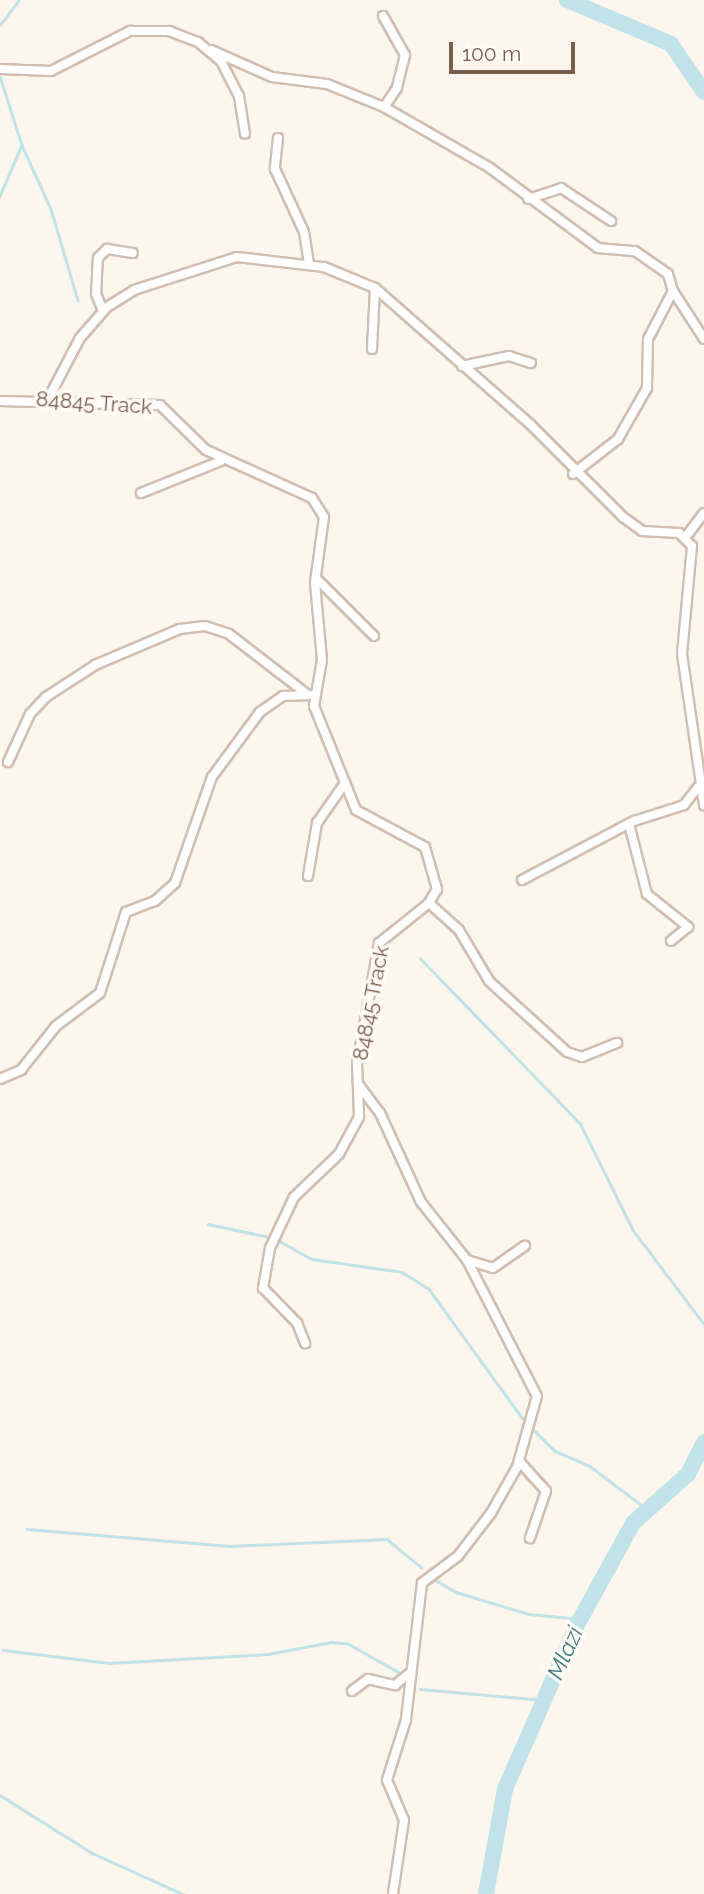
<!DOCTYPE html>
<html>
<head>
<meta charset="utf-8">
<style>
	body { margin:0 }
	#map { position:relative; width:704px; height:1894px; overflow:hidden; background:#fdf6ec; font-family:Raleway,sans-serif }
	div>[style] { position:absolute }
	.stream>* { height:2.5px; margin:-1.25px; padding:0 1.25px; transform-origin:1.25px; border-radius:1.25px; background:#bfe3e8 }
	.river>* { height:16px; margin:-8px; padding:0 8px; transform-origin:8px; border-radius:8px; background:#bfe3e8 }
	.roads { filter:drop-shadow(2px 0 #d1beb0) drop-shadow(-2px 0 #d1beb0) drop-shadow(0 2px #d1beb0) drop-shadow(0 -2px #d1beb0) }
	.minor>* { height:8px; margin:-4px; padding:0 4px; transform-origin:4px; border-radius:4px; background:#fff }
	span { translate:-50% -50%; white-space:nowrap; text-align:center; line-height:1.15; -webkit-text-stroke:7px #fffaf3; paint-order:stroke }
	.street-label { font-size:21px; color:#7a5c4d }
	.water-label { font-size:23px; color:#437c86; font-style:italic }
	.scale { position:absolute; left:449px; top:42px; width:126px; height:32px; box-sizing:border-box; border:4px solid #7a5c4d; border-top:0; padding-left:9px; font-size:21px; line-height:24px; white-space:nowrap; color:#7a5c4d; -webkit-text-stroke:5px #fffaf3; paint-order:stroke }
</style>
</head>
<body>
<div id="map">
	<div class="stream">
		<i style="left:0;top:25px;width:31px;rotate:-53deg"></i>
		<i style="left:0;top:76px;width:72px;rotate:72.3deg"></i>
		<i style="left:22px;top:145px;width:56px;rotate:113.3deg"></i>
		<i style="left:22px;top:145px;width:70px;rotate:65.6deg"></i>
		<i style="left:51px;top:209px;width:95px;rotate:73.5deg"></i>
		<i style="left:420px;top:958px;width:230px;rotate:45.9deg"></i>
		<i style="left:580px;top:1123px;width:119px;rotate:63.6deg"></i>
		<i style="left:633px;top:1230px;width:118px;rotate:52.9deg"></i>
		<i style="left:208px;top:1224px;width:67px;rotate:12deg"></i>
		<i style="left:274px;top:1238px;width:43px;rotate:28.9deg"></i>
		<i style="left:312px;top:1259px;width:91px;rotate:8.2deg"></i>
		<i style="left:402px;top:1272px;width:32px;rotate:32deg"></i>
		<i style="left:429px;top:1289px;width:160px;rotate:54.1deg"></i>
		<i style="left:535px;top:1431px;width:28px;rotate:45deg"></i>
		<i style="left:555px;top:1451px;width:38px;rotate:23deg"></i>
		<i style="left:590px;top:1466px;width:73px;rotate:37.2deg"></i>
		<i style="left:27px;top:1529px;width:203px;rotate:4.8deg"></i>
		<i style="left:229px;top:1546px;width:158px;rotate:-2.5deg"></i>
		<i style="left:387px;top:1539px;width:45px;rotate:39.6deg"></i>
		<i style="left:434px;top:1579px;width:26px;rotate:31deg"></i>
		<i style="left:456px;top:1592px;width:76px;rotate:16.8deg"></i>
		<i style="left:529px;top:1614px;width:52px;rotate:5.5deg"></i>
		<i style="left:3px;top:1650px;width:107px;rotate:7deg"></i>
		<i style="left:109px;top:1663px;width:159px;rotate:-3.2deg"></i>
		<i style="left:268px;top:1654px;width:64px;rotate:-10.8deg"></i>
		<i style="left:331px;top:1642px;width:16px;rotate:4deg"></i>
		<i style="left:347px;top:1643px;width:63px;rotate:29.4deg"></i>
		<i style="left:420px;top:1689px;width:124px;rotate:5.1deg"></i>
		<i style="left:0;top:1795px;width:109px;rotate:32.2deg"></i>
		<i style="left:92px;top:1853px;width:100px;rotate:24.3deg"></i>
	</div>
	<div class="river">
		<i style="left:567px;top:0;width:113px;rotate:22.9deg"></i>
		<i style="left:671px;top:44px;width:58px;rotate:55.5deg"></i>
		<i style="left:486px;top:1894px;width:107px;rotate:-79.7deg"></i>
		<i style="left:505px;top:1789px;width:179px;rotate:-66.3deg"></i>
		<i style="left:577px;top:1625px;width:116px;rotate:-61.2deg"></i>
		<i style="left:633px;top:1523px;width:74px;rotate:-41.7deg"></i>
		<i style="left:688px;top:1474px;width:36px;rotate:-63deg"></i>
	</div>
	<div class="roads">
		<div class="minor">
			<i style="left:383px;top:16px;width:45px;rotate:60.6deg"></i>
			<i style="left:405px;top:55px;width:34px;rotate:104deg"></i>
			<i style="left:397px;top:88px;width:23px;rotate:124deg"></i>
			<i style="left:211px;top:50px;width:67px;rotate:23.9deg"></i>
			<i style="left:272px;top:77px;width:55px;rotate:7.3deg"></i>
			<i style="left:327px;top:84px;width:61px;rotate:22deg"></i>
			<i style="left:384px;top:107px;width:122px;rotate:29.9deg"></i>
			<i style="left:490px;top:168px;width:134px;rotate:36.5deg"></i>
			<i style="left:598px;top:248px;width:37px;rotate:5deg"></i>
			<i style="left:635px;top:251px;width:40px;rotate:34.9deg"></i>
			<i style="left:668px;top:274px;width:18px;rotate:74deg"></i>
			<i style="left:673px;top:291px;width:54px;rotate:117.5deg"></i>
			<i style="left:648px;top:339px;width:49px;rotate:91.2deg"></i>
			<i style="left:647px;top:388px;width:59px;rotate:119.6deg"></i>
			<i style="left:618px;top:439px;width:57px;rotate:142.1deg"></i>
			<i style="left:0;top:69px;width:51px;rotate:2.2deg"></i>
			<i style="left:51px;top:71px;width:89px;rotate:-26.9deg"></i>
			<i style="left:130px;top:31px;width:39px"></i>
			<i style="left:169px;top:31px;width:31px;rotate:21deg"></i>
			<i style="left:198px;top:42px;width:30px;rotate:40deg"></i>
			<i style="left:221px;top:61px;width:39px;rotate:63deg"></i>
			<i style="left:239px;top:96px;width:38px;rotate:81deg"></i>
			<i style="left:278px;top:138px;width:31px;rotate:96deg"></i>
			<i style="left:275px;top:169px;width:69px;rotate:65.3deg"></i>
			<i style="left:304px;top:232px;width:33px;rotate:81deg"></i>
			<i style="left:528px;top:199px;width:35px;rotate:-18deg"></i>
			<i style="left:561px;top:188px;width:60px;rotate:33.4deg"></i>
			<i style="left:673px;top:291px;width:57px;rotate:57.1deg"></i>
			<i style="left:103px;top:311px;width:18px;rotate:-112deg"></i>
			<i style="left:96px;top:294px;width:36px;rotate:-87deg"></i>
			<i style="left:98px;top:258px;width:13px;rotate:-45deg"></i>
			<i style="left:107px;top:249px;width:26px;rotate:9deg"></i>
			<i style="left:372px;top:349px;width:61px;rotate:-87.2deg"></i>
			<i style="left:462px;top:366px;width:48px;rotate:-12deg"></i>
			<i style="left:509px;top:356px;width:23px;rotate:18deg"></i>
			<i style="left:48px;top:399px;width:69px;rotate:-62.3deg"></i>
			<i style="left:80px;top:338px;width:41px;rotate:-48.9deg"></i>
			<i style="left:107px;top:307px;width:32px;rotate:-32deg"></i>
			<i style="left:134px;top:290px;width:108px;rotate:-17.8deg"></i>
			<i style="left:237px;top:257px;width:88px;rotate:6.6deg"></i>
			<i style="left:324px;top:267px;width:55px;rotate:22.4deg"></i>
			<i style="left:375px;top:288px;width:206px;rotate:41.3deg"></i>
			<i style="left:530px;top:424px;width:132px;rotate:45deg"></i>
			<i style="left:623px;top:517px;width:24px;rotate:36deg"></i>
			<i style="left:642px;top:531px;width:37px;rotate:3deg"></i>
			<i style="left:679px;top:533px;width:18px;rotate:45deg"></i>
			<i style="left:692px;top:546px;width:108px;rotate:95.3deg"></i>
			<i style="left:682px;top:654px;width:153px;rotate:81.7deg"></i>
			<i style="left:0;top:401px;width:160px;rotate:1.4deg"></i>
			<i style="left:160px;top:405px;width:64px;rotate:44.4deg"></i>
			<i style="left:206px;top:450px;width:116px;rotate:24.4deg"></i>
			<i style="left:312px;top:498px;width:22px;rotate:58deg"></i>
			<i style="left:324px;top:517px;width:67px;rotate:97.8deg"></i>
			<i style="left:315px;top:583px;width:77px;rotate:84.8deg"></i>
			<i style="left:322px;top:660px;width:47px;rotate:99.9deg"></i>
			<i style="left:314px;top:706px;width:112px;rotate:68deg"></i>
			<i style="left:356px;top:810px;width:78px;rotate:28.2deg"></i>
			<i style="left:425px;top:847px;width:44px;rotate:74.1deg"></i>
			<i style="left:437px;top:889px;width:16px;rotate:120deg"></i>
			<i style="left:429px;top:903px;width:64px;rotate:141.3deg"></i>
			<i style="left:379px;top:943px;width:123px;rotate:100.3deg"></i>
			<i style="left:357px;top:1064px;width:53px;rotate:87.8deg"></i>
			<i style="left:359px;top:1117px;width:42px;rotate:118.4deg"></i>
			<i style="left:339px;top:1154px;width:62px;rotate:136.3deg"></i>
			<i style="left:294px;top:1197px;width:56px;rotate:115.2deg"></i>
			<i style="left:270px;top:1248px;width:41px;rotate:99.9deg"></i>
			<i style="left:263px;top:1288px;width:49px;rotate:45.8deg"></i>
			<i style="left:297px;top:1323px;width:22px;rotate:68deg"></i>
			<i style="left:141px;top:493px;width:86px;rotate:-21.8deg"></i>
			<i style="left:685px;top:538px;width:31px;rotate:-53deg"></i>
			<i style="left:316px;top:578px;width:82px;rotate:45deg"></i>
			<i style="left:8px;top:762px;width:53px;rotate:-65.4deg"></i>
			<i style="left:30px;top:714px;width:23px;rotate:-47deg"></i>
			<i style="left:46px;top:697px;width:59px;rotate:-33.1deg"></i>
			<i style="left:95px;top:665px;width:92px;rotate:-23deg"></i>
			<i style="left:180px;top:629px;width:25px;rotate:-7deg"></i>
			<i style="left:205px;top:626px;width:25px;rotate:18deg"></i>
			<i style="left:229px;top:634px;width:98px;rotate:37.6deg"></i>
			<i style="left:629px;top:824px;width:72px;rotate:75.6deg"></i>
			<i style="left:647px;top:894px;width:53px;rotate:38.8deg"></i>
			<i style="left:688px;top:927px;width:22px;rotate:141deg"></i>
			<i style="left:308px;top:876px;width:54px;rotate:-80.4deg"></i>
			<i style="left:317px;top:823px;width:49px;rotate:-55deg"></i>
			<i style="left:522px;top:880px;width:127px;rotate:-27.8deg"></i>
			<i style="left:634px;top:821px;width:52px;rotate:-17.7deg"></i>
			<i style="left:684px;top:805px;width:23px;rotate:-52deg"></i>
			<i style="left:429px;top:903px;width:40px;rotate:42deg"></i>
			<i style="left:459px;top:930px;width:59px;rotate:59.5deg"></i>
			<i style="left:489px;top:981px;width:105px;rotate:42.3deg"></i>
			<i style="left:567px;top:1052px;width:16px;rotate:18deg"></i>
			<i style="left:582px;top:1057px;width:38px;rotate:-22deg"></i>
			<i style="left:0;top:1079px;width:23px;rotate:-23deg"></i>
			<i style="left:21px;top:1070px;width:56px;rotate:-51.5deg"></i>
			<i style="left:56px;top:1026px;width:55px;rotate:-36.9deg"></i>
			<i style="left:100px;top:993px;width:85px;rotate:-72.2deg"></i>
			<i style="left:126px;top:912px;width:31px;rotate:-21deg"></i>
			<i style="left:155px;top:901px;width:27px;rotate:-42deg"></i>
			<i style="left:175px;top:883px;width:112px;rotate:-70.8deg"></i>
			<i style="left:212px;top:777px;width:81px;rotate:-53.6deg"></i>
			<i style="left:260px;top:712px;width:28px;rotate:-35deg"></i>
			<i style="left:283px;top:696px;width:30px;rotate:-2deg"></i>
			<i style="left:358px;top:1084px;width:36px;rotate:53deg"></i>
			<i style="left:380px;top:1113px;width:98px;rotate:65.3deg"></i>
			<i style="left:421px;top:1202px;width:74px;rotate:51.6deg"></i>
			<i style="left:467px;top:1260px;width:153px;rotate:62.8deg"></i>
			<i style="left:537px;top:1396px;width:74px;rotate:105.7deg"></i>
			<i style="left:517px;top:1467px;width:53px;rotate:119.5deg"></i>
			<i style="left:491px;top:1513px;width:54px;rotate:127.5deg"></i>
			<i style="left:458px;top:1556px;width:45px;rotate:143.1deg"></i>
			<i style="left:422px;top:1583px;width:138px;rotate:96.7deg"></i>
			<i style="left:406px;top:1720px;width:63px;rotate:107.6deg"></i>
			<i style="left:387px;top:1780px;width:43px;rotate:67deg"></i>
			<i style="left:404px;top:1820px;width:75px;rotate:98.5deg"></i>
			<i style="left:467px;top:1260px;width:27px;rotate:17deg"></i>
			<i style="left:493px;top:1268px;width:39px;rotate:-35deg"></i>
			<i style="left:519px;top:1461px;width:40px;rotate:48deg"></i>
			<i style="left:546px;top:1491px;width:50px;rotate:108.8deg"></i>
			<i style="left:352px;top:1691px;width:20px;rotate:-37deg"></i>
			<i style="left:368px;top:1679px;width:28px;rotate:13deg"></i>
			<i style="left:395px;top:1685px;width:21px;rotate:-39deg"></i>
		</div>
	</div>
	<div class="street-label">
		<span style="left:94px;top:403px;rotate:4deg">84845 Track</span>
		<span style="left:371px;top:1003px;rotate:-79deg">84845 Track</span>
	</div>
	<div class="water-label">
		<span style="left:565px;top:1653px;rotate:-66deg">Mlazi</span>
	</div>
	<div class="scale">100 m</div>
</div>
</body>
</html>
